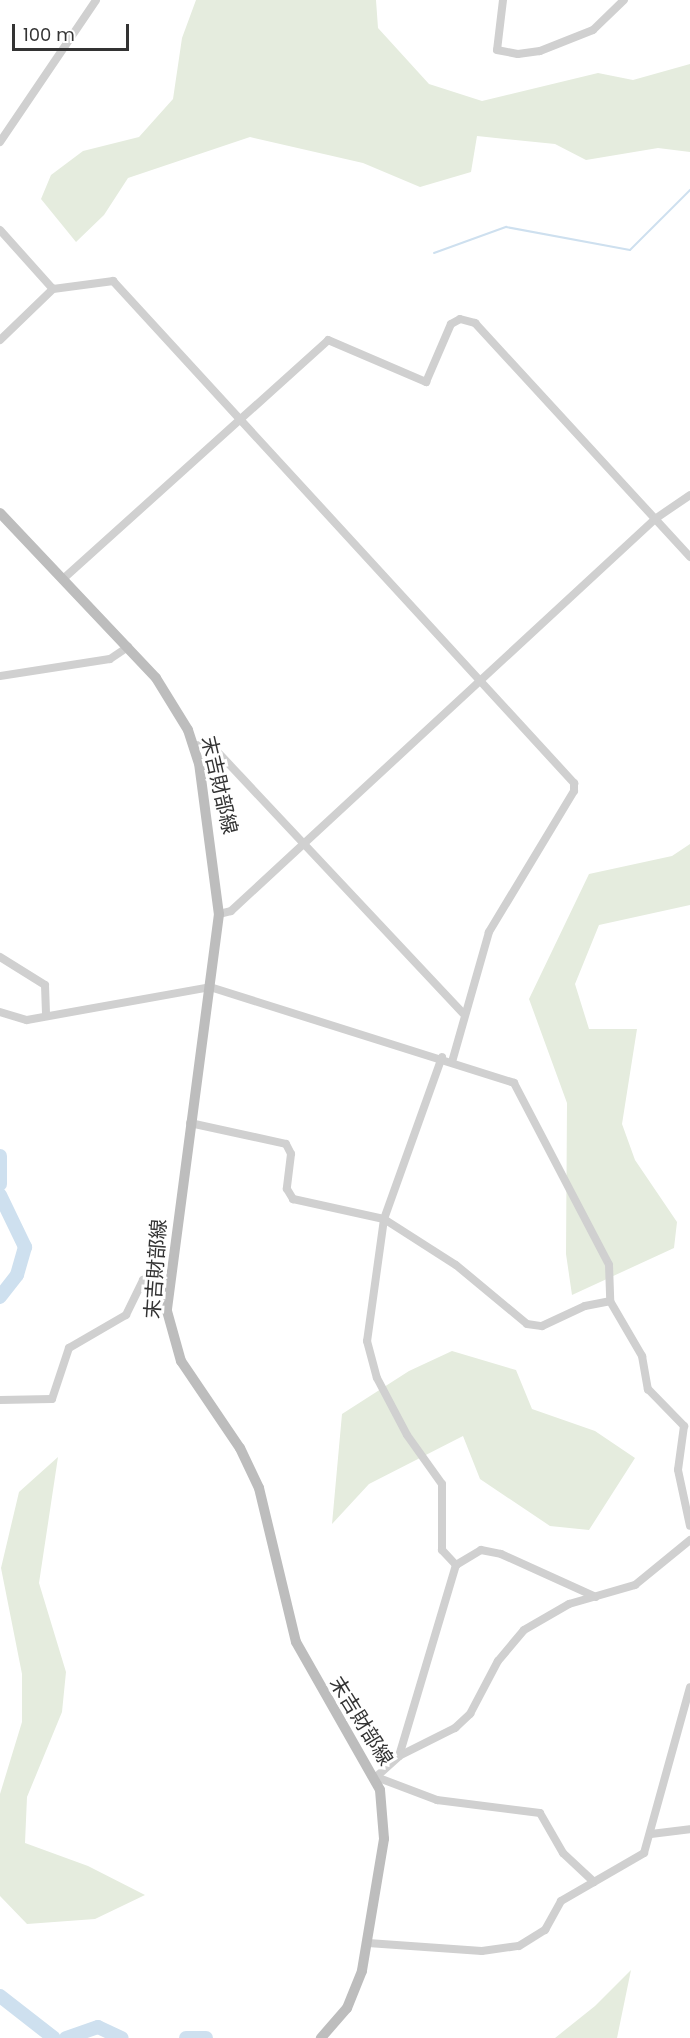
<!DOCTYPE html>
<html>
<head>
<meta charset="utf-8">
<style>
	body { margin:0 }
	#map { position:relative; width:690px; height:2038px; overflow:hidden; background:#fff; font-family:Poppins,"Noto Sans JP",sans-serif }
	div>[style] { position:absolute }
	.green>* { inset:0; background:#e5ecde }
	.stream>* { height:2px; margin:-1px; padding:0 1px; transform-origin:1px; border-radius:1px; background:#cee0ef }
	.river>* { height:14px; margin:-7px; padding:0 7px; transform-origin:7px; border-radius:7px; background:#cee0ef }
	.minor>* { height:8px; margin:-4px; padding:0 4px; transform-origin:4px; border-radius:4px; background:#d0d0d0 }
	.secondary>* { height:10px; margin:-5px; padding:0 5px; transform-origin:5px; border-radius:5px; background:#bdbdbd }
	span { translate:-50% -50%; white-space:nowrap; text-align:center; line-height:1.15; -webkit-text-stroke:6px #fff; paint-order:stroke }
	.street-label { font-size:20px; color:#333 }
	.scale { position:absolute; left:12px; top:24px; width:117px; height:27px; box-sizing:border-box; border:3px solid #333; border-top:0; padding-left:8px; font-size:18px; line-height:21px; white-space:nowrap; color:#333; -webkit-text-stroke:4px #fff; paint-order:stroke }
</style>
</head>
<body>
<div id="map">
	<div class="green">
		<i style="clip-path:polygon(196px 0,376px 0,378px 28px,429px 84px,482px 101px,598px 73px,633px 80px,690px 64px,690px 152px,658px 148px,586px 160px,555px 144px,477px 136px,471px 172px,420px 187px,363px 163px,250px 137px,128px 178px,104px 215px,76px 242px,41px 199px,51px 175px,83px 151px,139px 137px,173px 99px,182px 38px)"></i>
		<i style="clip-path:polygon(690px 844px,690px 905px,599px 925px,575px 984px,589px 1029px,637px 1029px,622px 1124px,635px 1160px,677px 1222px,674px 1248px,572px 1295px,566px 1254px,567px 1103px,529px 999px,589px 874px,672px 856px)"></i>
		<i style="clip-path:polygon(452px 1351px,516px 1370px,532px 1409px,595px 1431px,635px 1458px,589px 1530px,550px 1526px,480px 1479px,463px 1436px,369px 1484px,332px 1524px,342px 1414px,409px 1371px)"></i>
		<i style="clip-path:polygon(58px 1457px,39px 1583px,66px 1672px,62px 1712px,27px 1797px,25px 1843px,88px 1866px,145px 1895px,95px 1919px,27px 1924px,0 1896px,0 1794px,22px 1722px,22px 1674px,1px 1568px,19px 1492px)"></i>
		<i style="clip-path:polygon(631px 1970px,617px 2038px,555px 2038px,595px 2006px)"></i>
	</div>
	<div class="stream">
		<i style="left:434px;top:253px;width:77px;rotate:-19.9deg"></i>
		<i style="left:506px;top:227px;width:126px;rotate:10.5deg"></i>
		<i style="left:630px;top:250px;width:85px;rotate:-45deg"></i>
	</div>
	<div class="river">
		<i style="left:0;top:1156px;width:28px;rotate:90deg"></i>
		<i style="left:0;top:1195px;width:58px;rotate:64.3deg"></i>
		<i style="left:25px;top:1247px;width:29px;rotate:106deg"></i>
		<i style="left:17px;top:1275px;width:28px;rotate:128deg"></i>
		<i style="left:0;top:1996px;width:68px;rotate:37.9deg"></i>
		<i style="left:66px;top:2038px;width:34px;rotate:-19deg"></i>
		<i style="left:98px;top:2027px;width:26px;rotate:25deg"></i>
		<i style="left:186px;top:2038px;width:20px"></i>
	</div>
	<div class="minor">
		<i style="left:503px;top:0;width:50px;rotate:96.8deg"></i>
		<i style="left:497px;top:50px;width:21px;rotate:11deg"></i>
		<i style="left:518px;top:54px;width:22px;rotate:-8deg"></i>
		<i style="left:540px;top:51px;width:57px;rotate:-21.6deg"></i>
		<i style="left:593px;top:30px;width:43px;rotate:-44.1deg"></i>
		<i style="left:0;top:142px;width:171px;rotate:-55.9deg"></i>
		<i style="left:0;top:230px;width:79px;rotate:48.1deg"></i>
		<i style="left:0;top:340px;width:74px;rotate:-43.9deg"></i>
		<i style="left:53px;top:289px;width:61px;rotate:-7.6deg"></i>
		<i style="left:113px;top:281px;width:682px;rotate:47.44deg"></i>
		<i style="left:574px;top:783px;width:8px;rotate:90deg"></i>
		<i style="left:574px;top:791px;width:165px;rotate:121.1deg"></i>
		<i style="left:489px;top:932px;width:135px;rotate:105.9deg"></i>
		<i style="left:63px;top:579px;width:357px;rotate:-42deg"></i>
		<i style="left:328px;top:340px;width:107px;rotate:23.2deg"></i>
		<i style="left:426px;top:382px;width:63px;rotate:-66.7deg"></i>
		<i style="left:451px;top:324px;width:10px;rotate:-29deg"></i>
		<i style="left:460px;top:319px;width:16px;rotate:15deg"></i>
		<i style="left:475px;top:323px;width:318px;rotate:47.4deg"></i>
		<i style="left:0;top:676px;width:111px;rotate:-8.8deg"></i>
		<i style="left:110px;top:659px;width:22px;rotate:-34deg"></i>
		<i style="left:194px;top:745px;width:18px;rotate:3deg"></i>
		<i style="left:212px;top:746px;width:366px;rotate:46.8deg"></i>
		<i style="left:219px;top:914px;width:12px;rotate:-14deg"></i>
		<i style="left:231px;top:911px;width:577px;rotate:-42.75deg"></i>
		<i style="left:655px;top:519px;width:42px;rotate:-34.4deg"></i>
		<i style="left:0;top:957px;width:53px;rotate:31.9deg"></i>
		<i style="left:45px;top:985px;width:31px;rotate:88deg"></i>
		<i style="left:0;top:1012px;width:28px;rotate:17deg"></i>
		<i style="left:27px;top:1020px;width:186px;rotate:-10.2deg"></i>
		<i style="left:210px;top:987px;width:319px;rotate:17.5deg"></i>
		<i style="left:514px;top:1083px;width:205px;rotate:62.4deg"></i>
		<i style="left:609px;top:1265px;width:36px;rotate:88deg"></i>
		<i style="left:610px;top:1301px;width:64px;rotate:59.8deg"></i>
		<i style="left:642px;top:1356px;width:34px;rotate:80deg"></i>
		<i style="left:648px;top:1389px;width:52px;rotate:45.8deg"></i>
		<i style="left:684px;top:1426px;width:44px;rotate:97.8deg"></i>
		<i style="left:678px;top:1470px;width:57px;rotate:77.9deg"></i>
		<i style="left:442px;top:1057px;width:172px;rotate:109.7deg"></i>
		<i style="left:384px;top:1219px;width:123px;rotate:97.9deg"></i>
		<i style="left:367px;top:1341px;width:38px;rotate:75deg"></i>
		<i style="left:377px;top:1378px;width:64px;rotate:62.2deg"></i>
		<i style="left:407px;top:1435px;width:60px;rotate:54.5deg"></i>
		<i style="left:442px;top:1484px;width:66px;rotate:90deg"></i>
		<i style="left:442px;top:1550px;width:21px;rotate:47deg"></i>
		<i style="left:190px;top:1123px;width:98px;rotate:12.3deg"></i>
		<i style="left:286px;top:1144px;width:11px;rotate:63deg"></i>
		<i style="left:291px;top:1154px;width:35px;rotate:97deg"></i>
		<i style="left:287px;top:1189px;width:12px;rotate:59deg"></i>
		<i style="left:293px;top:1199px;width:93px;rotate:12.4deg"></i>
		<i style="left:384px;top:1219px;width:85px;rotate:32.6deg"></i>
		<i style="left:456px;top:1265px;width:92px;rotate:39.7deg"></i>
		<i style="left:527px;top:1324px;width:15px;rotate:8deg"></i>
		<i style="left:542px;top:1326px;width:47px;rotate:-24.9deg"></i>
		<i style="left:585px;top:1306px;width:25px;rotate:-11deg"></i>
		<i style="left:0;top:1400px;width:52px;rotate:-1.1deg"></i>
		<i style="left:52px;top:1399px;width:54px;rotate:-71.6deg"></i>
		<i style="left:69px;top:1348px;width:66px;rotate:-30.1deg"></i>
		<i style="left:126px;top:1315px;width:39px;rotate:-64deg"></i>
		<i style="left:143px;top:1280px;width:11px;rotate:-22deg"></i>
		<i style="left:153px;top:1276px;width:19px;rotate:32deg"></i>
		<i style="left:399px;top:1756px;width:199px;rotate:-73.4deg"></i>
		<i style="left:456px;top:1565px;width:29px;rotate:-31deg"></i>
		<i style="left:481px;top:1550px;width:20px;rotate:11deg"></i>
		<i style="left:501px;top:1554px;width:104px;rotate:24.4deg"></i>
		<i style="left:651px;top:1834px;width:39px;rotate:-7deg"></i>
		<i style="left:594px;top:1882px;width:42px;rotate:-136.9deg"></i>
		<i style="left:563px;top:1853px;width:46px;rotate:-119.9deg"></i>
		<i style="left:540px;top:1813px;width:104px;rotate:-172.8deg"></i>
		<i style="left:437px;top:1800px;width:65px;rotate:-159.3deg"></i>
		<i style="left:376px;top:1777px;width:31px;rotate:-42deg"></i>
		<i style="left:399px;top:1756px;width:63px;rotate:-26.6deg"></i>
		<i style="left:455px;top:1728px;width:21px;rotate:-43deg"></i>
		<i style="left:470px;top:1714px;width:60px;rotate:-62.2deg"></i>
		<i style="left:498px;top:1661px;width:40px;rotate:-50deg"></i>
		<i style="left:524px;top:1630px;width:52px;rotate:-30deg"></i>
		<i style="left:569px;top:1604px;width:69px;rotate:-16.1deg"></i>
		<i style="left:635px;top:1585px;width:71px;rotate:-39.3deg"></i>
		<i style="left:368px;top:1943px;width:114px;rotate:4deg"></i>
		<i style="left:482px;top:1951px;width:37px;rotate:-8deg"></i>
		<i style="left:519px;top:1946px;width:31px;rotate:-32deg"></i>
		<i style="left:545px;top:1930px;width:33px;rotate:-61deg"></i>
		<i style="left:561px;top:1901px;width:96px;rotate:-30deg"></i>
		<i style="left:644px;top:1853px;width:172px;rotate:-74.5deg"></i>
	</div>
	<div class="secondary">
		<i style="left:0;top:513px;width:227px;rotate:46.6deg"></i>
		<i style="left:156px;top:678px;width:61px;rotate:58.4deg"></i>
		<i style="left:188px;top:730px;width:35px;rotate:72deg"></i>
		<i style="left:199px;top:763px;width:152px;rotate:82.5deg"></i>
		<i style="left:219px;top:914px;width:400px;rotate:97.5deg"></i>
		<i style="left:167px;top:1311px;width:52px;rotate:74.4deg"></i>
		<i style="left:181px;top:1361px;width:105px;rotate:55.9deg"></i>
		<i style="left:240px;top:1448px;width:44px;rotate:64.6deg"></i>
		<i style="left:259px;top:1488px;width:158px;rotate:76.5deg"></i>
		<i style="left:296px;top:1642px;width:170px;rotate:60.4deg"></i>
		<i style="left:380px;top:1790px;width:49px;rotate:85.3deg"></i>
		<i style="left:384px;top:1839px;width:134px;rotate:99.5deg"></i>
		<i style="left:362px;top:1971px;width:40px;rotate:112deg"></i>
		<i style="left:347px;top:2008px;width:40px;rotate:131deg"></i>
	</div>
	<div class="street-label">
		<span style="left:219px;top:785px;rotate:77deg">末吉財部線</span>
		<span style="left:156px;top:1269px;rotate:-86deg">末吉財部線</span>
		<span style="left:361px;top:1721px;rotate:58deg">末吉財部線</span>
	</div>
	<div class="scale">100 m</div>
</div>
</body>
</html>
